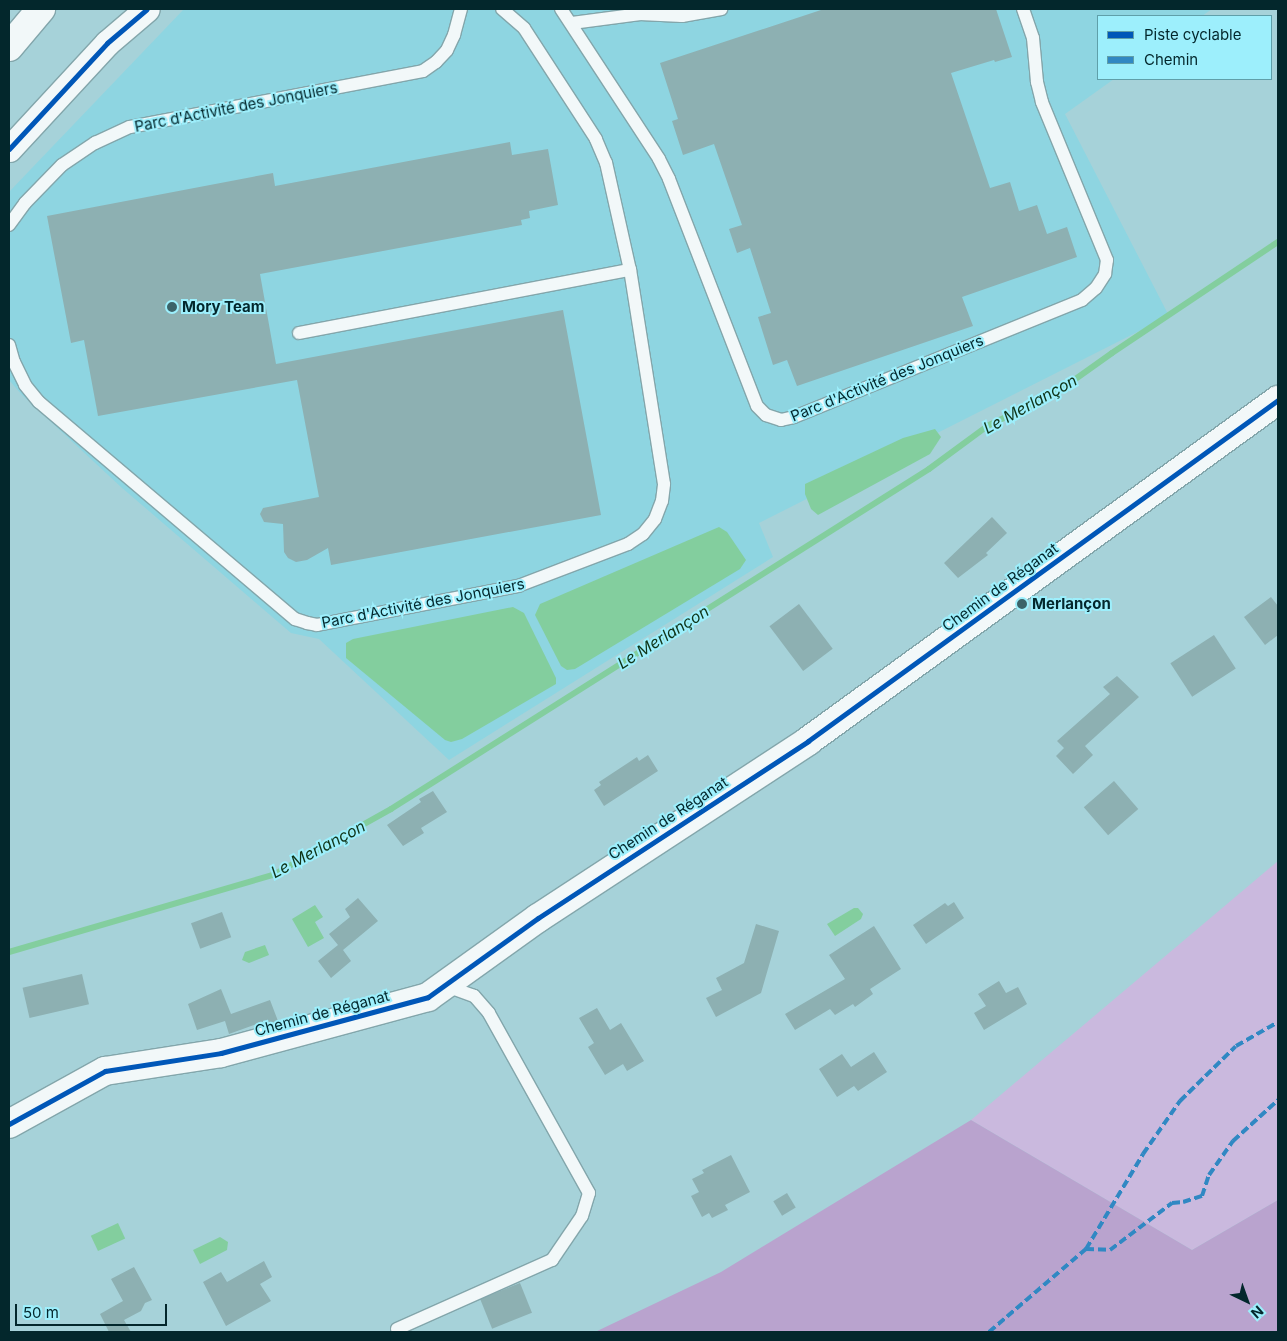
<!DOCTYPE html>
<html>
<head>
<meta charset="utf-8">
<style>
	body { margin:0 }
	#map { position:relative; width:1287px; height:1341px; overflow:hidden; background:#a6d2d9; font-family:Inter,sans-serif }
	div>[style] { position:absolute }
	.built>* { inset:0; background:#8ed5e1 }
	.green>* { inset:0; background:#cab9de }
	.forest>* { inset:0; background:#b9a3ce }
	.water>* { inset:0; background:#83ce9e; transform-origin:0 0 }
	.stream>* { height:6px; margin:-3px; padding:0 3px; transform-origin:3px; border-radius:3px; background:#83ce9e }
	.building>* { inset:0; background:#8db0b2; transform-origin:0 0 }
	.roads { filter:drop-shadow(1px 0 #83a6ab) drop-shadow(-1px 0 #83a6ab) drop-shadow(0 1px #83a6ab) drop-shadow(0 -1px #83a6ab) }
	.lane>* { height:12px; margin:-6px; padding:0 6px; transform-origin:6px; border-radius:6px; background:#f2f8f9 }
	.street>* { height:25px; margin:-12.5px; padding:0 12.5px; transform-origin:12.5px; border-radius:12.5px; background:#f2f8f9 }
	.secondary>* { height:28px; margin:-14px; padding:0 14px; transform-origin:14px; border-radius:14px; background:#f2f8f9 }
	.quiet>* { height:4px; margin-top:-2px; transform-origin:0; background:repeating-linear-gradient(90deg,#3088c3 0 8px,transparent 0 12px) }
	.cycleway>* { height:5px; margin:-2.5px; padding:0 2.5px; transform-origin:2.5px; border-radius:2.5px; background:#0057b8 }
	.dots>* { width:14px; height:14px; translate:-50% -50%; box-sizing:border-box; border:2px solid #9deffc; border-radius:50% }
	span { translate:-50% -50%; white-space:nowrap; text-align:center; line-height:1.15; -webkit-text-stroke:4px #9deffc; paint-order:stroke }
	.street-label { font-size:15px; color:#03272c }
	.poi-label { font-size:15px; color:#03272c; font-weight:700 }
	.left { translate:0 -50%; text-align:left }
	.water-label { font-size:16px; color:#0f3418; font-style:italic }
	.frame { position:absolute; inset:0; border:10px solid #03272c; pointer-events:none }
	.legend { position:absolute; left:1097px; top:15px; width:175px; height:65px; box-sizing:border-box; background:#9deffc; border:1px solid #5f9fa9; margin:0; padding:6px 9px; list-style:none; font-size:15px; color:#03272c }
	.legend li { display:flex; align-items:center; gap:10px; height:25px }
	.legend b { width:25px; border:1px solid #5f9fa9 }
	.north { position:absolute; left:1222px; top:1276px; width:50px; height:50px; -webkit-text-stroke:4px #9deffc; paint-order:stroke; rotate:138deg; font-size:14px; font-weight:700; line-height:20px; text-align:center; color:#03272c }
	.north::after { content:''; display:block; margin:auto; width:18px; height:22px; background:#03272c; clip-path:polygon(50% 0,100% 100%,50% 72%,0 100%) }
	.scale { position:absolute; left:15px; top:1304px; width:152px; height:22px; box-sizing:border-box; border:2px solid #03272c; border-top:0; padding-left:6px; font-size:15px; line-height:18px; white-space:nowrap; color:#03272c; -webkit-text-stroke:4px #9deffc; paint-order:stroke }
</style>
</head>
<body>
<div id="map">
	<div class="built">
		<i style="clip-path:polygon(184px 9px,1212px 9px,1202px 16px,1098px 16px,1098px 79px,1114px 79px,1065px 114px,1169px 316px,759px 523px,773px 557px,449px 760px,319px 639px,291px 633px,121px 487px,22px 395px,9px 380px,9px 192px)"></i>
	</div>
	<div class="green">
		<i style="clip-path:polygon(1278px 861px,1278px 1200px,1192px 1250px,971px 1120px)"></i>
	</div>
	<div class="forest">
		<i style="clip-path:polygon(971px 1120px,1192px 1250px,1278px 1200px,1278px 1332px,595px 1332px,721px 1272px)"></i>
	</div>
	<div class="water">
		<i style="clip-path:polygon(935px 429px,941px 437px,930px 454px,818px 515px,811px 509px,805px 494px,805px 484px,903px 438px)"></i>
		<i style="clip-path:polygon(719px 527px,727px 532px,746px 560px,740px 569px,575px 669px,567px 670px,561px 666px,535px 615px,540px 604px)"></i>
		<i style="clip-path:polygon(513px 607px,524px 613px,556px 678px,556px 684px,462px 739px,451px 742px,445px 740px,346px 658px,346px 643px,353px 639px)"></i>
		<i style="clip-path:polygon(315px 905px,323px 917px,315px 922px,324px 938px,308px 947px,292px 919px)"></i>
		<i style="clip-path:polygon(854px 908px,858px 908px,863px 914px,861px 919px,835px 936px,827px 924px)"></i>
		<i style="clip-path:polygon(265px 945px,269px 955px,249px 963px,242px 960px,245px 952px)"></i>
		<i style="left:118px;top:1223px;width:17px;height:30px;rotate:65deg"></i>
		<i style="clip-path:polygon(220px 1237px,228px 1242px,227px 1250px,200px 1264px,193px 1250px)"></i>
	</div>
	<div class="stream">
		<i style="left:9px;top:952px;width:275px;rotate:-16.3deg"></i>
		<i style="left:273px;top:875px;width:135px;rotate:-29.2deg"></i>
		<i style="left:391px;top:809px;width:636px;rotate:-32.29deg"></i>
		<i style="left:929px;top:469px;width:74px;rotate:-36.3deg"></i>
		<i style="left:989px;top:425px;width:71px;rotate:-25.1deg"></i>
		<i style="left:1053px;top:395px;width:72px;rotate:-35.4deg"></i>
		<i style="left:1112px;top:353px;width:200px;rotate:-33.8deg"></i>
	</div>
	<div class="building">
		<i style="clip-path:polygon(824px 9px,996px 9px,1012px 57px,995px 62px,994px 60px,951px 73px,990px 188px,1010px 182px,1019px 211px,1037px 205px,1047px 234px,1067px 227px,1077px 257px,962px 297px,973px 326px,797px 386px,787px 360px,773px 365px,758px 317px,771px 313px,750px 248px,737px 253px,729px 229px,742px 225px,714px 144px,683px 155px,672px 121px,678px 119px,660px 63px)"></i>
		<i style="clip-path:polygon(510px 142px,512px 155px,548px 149px,558px 205px,529px 211px,530px 218px,521px 220px,522px 225px,260px 274px,276px 364px,563px 310px,601px 515px,331px 565px,328px 548px,307px 560px,296px 562px,288px 558px,284px 552px,283px 524px,264px 522px,260px 514px,263px 508px,319px 497px,297px 380px,98px 416px,84px 340px,71px 343px,47px 216px,273px 173px,275px 186px)"></i>
		<i style="clip-path:polygon(992px 517px,1007px 533px,986px 553px,988px 555px,958px 578px,944px 563px)"></i>
		<i style="clip-path:polygon(1271px 597px,1278px 606px,1278px 635px,1265px 645px,1244px 617px)"></i>
		<i style="left:799px;top:604px;width:56px;height:37px;rotate:53deg"></i>
		<i style="left:1214px;top:635px;width:40px;height:52px;rotate:57deg"></i>
		<i style="clip-path:polygon(1117px 676px,1139px 697px,1085px 746px,1093px 755px,1073px 774px,1056px 756px,1064px 748px,1057px 741px,1110px 694px,1103px 687px)"></i>
		<i style="clip-path:polygon(648px 755px,658px 771px,604px 806px,594px 790px,601px 785px,599px 782px,637px 757px,639px 761px)"></i>
		<i style="left:1114px;top:781px;width:37px;height:40px;rotate:49deg"></i>
		<i style="clip-path:polygon(433px 791px,447px 812px,421px 828px,424px 833px,403px 846px,387px 825px,421px 802px,419px 799px)"></i>
		<i style="clip-path:polygon(358px 898px,378px 921px,343px 950px,351px 961px,331px 978px,318px 961px,338px 945px,329px 934px,350px 917px,345px 909px)"></i>
		<i style="clip-path:polygon(954px 902px,964px 918px,926px 944px,913px 925px,945px 903px,948px 906px)"></i>
		<i style="left:222px;top:912px;width:27px;height:33px;rotate:70deg"></i>
		<i style="clip-path:polygon(756px 924px,779px 931px,761px 993px,716px 1017px,706px 998px,722px 990px,716px 978px,744px 963px)"></i>
		<i style="clip-path:polygon(874px 926px,901px 969px,870px 989px,873px 994px,855px 1007px,853px 1004px,835px 1015px,830px 1009px,795px 1030px,785px 1014px,845px 979px,829px 955px)"></i>
		<i style="left:82px;top:974px;width:31px;height:61px;rotate:77deg"></i>
		<i style="clip-path:polygon(999px 981px,1006px 993px,1018px 987px,1027px 1004px,984px 1030px,974px 1013px,986px 1006px,978px 994px)"></i>
		<i style="clip-path:polygon(221px 989px,231px 1014px,270px 1000px,278px 1021px,258px 1027px,257px 1024px,229px 1034px,225px 1021px,197px 1030px,188px 1004px)"></i>
		<i style="clip-path:polygon(597px 1008px,610px 1030px,621px 1023px,644px 1061px,627px 1071px,623px 1064px,605px 1075px,588px 1047px,594px 1043px,579px 1018px)"></i>
		<i style="clip-path:polygon(874px 1052px,887px 1072px,858px 1091px,854px 1086px,837px 1097px,819px 1069px,842px 1054px,851px 1067px)"></i>
		<i style="clip-path:polygon(731px 1155px,750px 1192px,725px 1205px,728px 1210px,712px 1218px,709px 1213px,702px 1217px,691px 1196px,699px 1192px,692px 1179px,704px 1173px,702px 1170px)"></i>
		<i style="left:787px;top:1193px;width:17px;height:16px;rotate:59deg"></i>
		<i style="clip-path:polygon(264px 1261px,272px 1277px,260px 1284px,271px 1301px,226px 1326px,203px 1282px,221px 1272px,227px 1282px)"></i>
		<i style="clip-path:polygon(134px 1267px,152px 1300px,145px 1303px,141px 1311px,124px 1320px,131px 1332px,109px 1332px,100px 1314px,123px 1301px,111px 1279px)"></i>
		<i style="left:520px;top:1283px;width:32px;height:43px;rotate:68deg"></i>
	</div>
	<div class="roads">
		<div class="lane">
			<i style="left:561px;top:9px;width:179px;rotate:56.8deg"></i>
			<i style="left:659px;top:159px;width:22px;rotate:63deg"></i>
			<i style="left:669px;top:179px;width:243px;rotate:68.8deg"></i>
			<i style="left:757px;top:406px;width:13px;rotate:45deg"></i>
			<i style="left:766px;top:415px;width:16px;rotate:18deg"></i>
			<i style="left:781px;top:420px;width:13px;rotate:-13deg"></i>
			<i style="left:794px;top:417px;width:311px;rotate:-22.1deg"></i>
			<i style="left:1082px;top:300px;width:18px;rotate:-41deg"></i>
			<i style="left:1096px;top:288px;width:17px;rotate:-57deg"></i>
			<i style="left:1105px;top:274px;width:14px;rotate:-82deg"></i>
			<i style="left:1107px;top:260px;width:171px;rotate:-112.4deg"></i>
			<i style="left:1042px;top:102px;width:21px;rotate:-104deg"></i>
			<i style="left:1037px;top:82px;width:44px;rotate:-95.2deg"></i>
			<i style="left:1033px;top:38px;width:31px;rotate:-109deg"></i>
			<i style="left:572px;top:23px;width:69px;rotate:-7.5deg"></i>
			<i style="left:640px;top:14px;width:42px;rotate:2.7deg"></i>
			<i style="left:682px;top:16px;width:40px;rotate:-10deg"></i>
			<i style="left:9px;top:225px;width:27px;rotate:-54deg"></i>
			<i style="left:25px;top:203px;width:53px;rotate:-45.8deg"></i>
			<i style="left:62px;top:165px;width:40px;rotate:-34deg"></i>
			<i style="left:95px;top:143px;width:38px;rotate:-25deg"></i>
			<i style="left:130px;top:127px;width:298px;rotate:-10.8deg"></i>
			<i style="left:423px;top:71px;width:16px;rotate:-35deg"></i>
			<i style="left:436px;top:62px;width:16px;rotate:-47deg"></i>
			<i style="left:447px;top:50px;width:17px;rotate:-65deg"></i>
			<i style="left:454px;top:35px;width:27px;rotate:-75deg"></i>
			<i style="left:299px;top:333px;width:337px;rotate:-10.8deg"></i>
			<i style="left:9px;top:345px;width:18px;rotate:74deg"></i>
			<i style="left:14px;top:362px;width:25px;rotate:64deg"></i>
			<i style="left:25px;top:385px;width:22px;rotate:51deg"></i>
			<i style="left:39px;top:402px;width:336px;rotate:40.3deg"></i>
			<i style="left:295px;top:619px;width:13px;rotate:18deg"></i>
			<i style="left:307px;top:623px;width:10px;rotate:11deg"></i>
			<i style="left:317px;top:625px;width:205px;rotate:-11deg"></i>
			<i style="left:518px;top:586px;width:118px;rotate:-20.9deg"></i>
			<i style="left:628px;top:544px;width:18px;rotate:-34deg"></i>
			<i style="left:643px;top:534px;width:19px;rotate:-51deg"></i>
			<i style="left:655px;top:519px;width:19px;rotate:-69deg"></i>
			<i style="left:662px;top:501px;width:17px;rotate:-83deg"></i>
			<i style="left:664px;top:484px;width:217px;rotate:-99deg"></i>
			<i style="left:630px;top:270px;width:110px;rotate:-102.6deg"></i>
			<i style="left:606px;top:163px;width:26px;rotate:-113deg"></i>
			<i style="left:596px;top:139px;width:132px;rotate:-123deg"></i>
			<i style="left:524px;top:28px;width:29px;rotate:-139deg"></i>
			<i style="left:397px;top:1329px;width:170px;rotate:-24deg"></i>
			<i style="left:552px;top:1260px;width:53px;rotate:-55.7deg"></i>
			<i style="left:582px;top:1216px;width:24px;rotate:-73deg"></i>
			<i style="left:589px;top:1193px;width:206px;rotate:-119.1deg"></i>
			<i style="left:489px;top:1013px;width:23px;rotate:-131deg"></i>
			<i style="left:474px;top:996px;width:32px;rotate:-160deg"></i>
		</div>
		<div class="street">
			<i style="left:9px;top:149px;width:144px;rotate:-47.2deg"></i>
			<i style="left:107px;top:43px;width:52px;rotate:-40.4deg"></i>
		</div>
		<div class="secondary">
			<i style="left:9px;top:47px;width:50px;rotate:-49.9deg"></i>
			<i style="left:9px;top:1124px;width:110px;rotate:-28.9deg"></i>
			<i style="left:105px;top:1071px;width:117px;rotate:-8.8deg"></i>
			<i style="left:221px;top:1053px;width:214px;rotate:-15.1deg"></i>
			<i style="left:428px;top:997px;width:135px;rotate:-35.7deg"></i>
			<i style="left:538px;top:918px;width:323px;rotate:-33.2deg"></i>
			<i style="left:808px;top:741px;width:581px;rotate:-35.96deg"></i>
		</div>
	</div>
	<div class="quiet">
		<i style="left:1086px;top:1249px;width:111px;rotate:-59deg"></i>
		<i style="left:1143px;top:1154px;width:65px;rotate:-55.1deg"></i>
		<i style="left:1180px;top:1101px;width:78px;rotate:-44.5deg"></i>
		<i style="left:1236px;top:1046px;width:48px;rotate:-29.7deg"></i>
		<i style="left:989px;top:1332px;width:128px;rotate:-40.6deg"></i>
		<i style="left:1086px;top:1249px;width:24px;rotate:2deg"></i>
		<i style="left:1110px;top:1250px;width:78px;rotate:-37.2deg"></i>
		<i style="left:1172px;top:1203px;width:11px;rotate:-5deg"></i>
		<i style="left:1183px;top:1202px;width:20px;rotate:-18deg"></i>
		<i style="left:1202px;top:1196px;width:22px;rotate:-72deg"></i>
		<i style="left:1209px;top:1175px;width:42px;rotate:-54.8deg"></i>
		<i style="left:1233px;top:1141px;width:61px;rotate:-42.3deg"></i>
	</div>
	<div class="cycleway">
		<i style="left:9px;top:149px;width:144px;rotate:-47.2deg"></i>
		<i style="left:107px;top:43px;width:52px;rotate:-40.4deg"></i>
		<i style="left:9px;top:1124px;width:110px;rotate:-28.9deg"></i>
		<i style="left:105px;top:1071px;width:117px;rotate:-8.8deg"></i>
		<i style="left:221px;top:1053px;width:214px;rotate:-15.1deg"></i>
		<i style="left:428px;top:997px;width:135px;rotate:-35.7deg"></i>
		<i style="left:538px;top:918px;width:323px;rotate:-33.2deg"></i>
		<i style="left:808px;top:741px;width:581px;rotate:-35.96deg"></i>
	</div>
	<div class="dots">
		<i style="left:172px;top:307px;background:#3c6369"></i>
		<i style="left:1022px;top:604px;background:#3c6369"></i>
	</div>
	<div class="street-label">
		<span style="left:236px;top:107px;rotate:-11deg">Parc d'Activité des Jonquiers</span>
		<span style="left:887px;top:378px;rotate:-22deg">Parc d'Activité des Jonquiers</span>
		<span style="left:1000px;top:587px;rotate:-36deg">Chemin de Réganat</span>
		<span style="left:423px;top:603px;rotate:-11deg">Parc d'Activité des Jonquiers</span>
		<span style="left:668px;top:818px;rotate:-33deg">Chemin de Réganat</span>
		<span style="left:322px;top:1013px;rotate:-15deg">Chemin de Réganat</span>
	</div>
	<div class="poi-label">
		<span class="left" style="left:182px;top:307px">Mory Team</span>
		<span class="left" style="left:1032px;top:604px">Merlançon</span>
	</div>
	<div class="water-label">
		<span style="left:1030px;top:404px;rotate:-29deg">Le Merlançon</span>
		<span style="left:663px;top:637px;rotate:-32deg">Le Merlançon</span>
		<span style="left:318px;top:849px;rotate:-28deg">Le Merlançon</span>
	</div>
	<div class="frame"></div>
	<ul class="legend">
	<li><b style="height:6px;background:#0057b8"></b>Piste cyclable</li>
	<li><b style="height:6px;background:#3088c3"></b>Chemin</li>
	</ul>
	<div class="north">N</div>
	<div class="scale">50 m</div>
</div>
</body>
</html>
